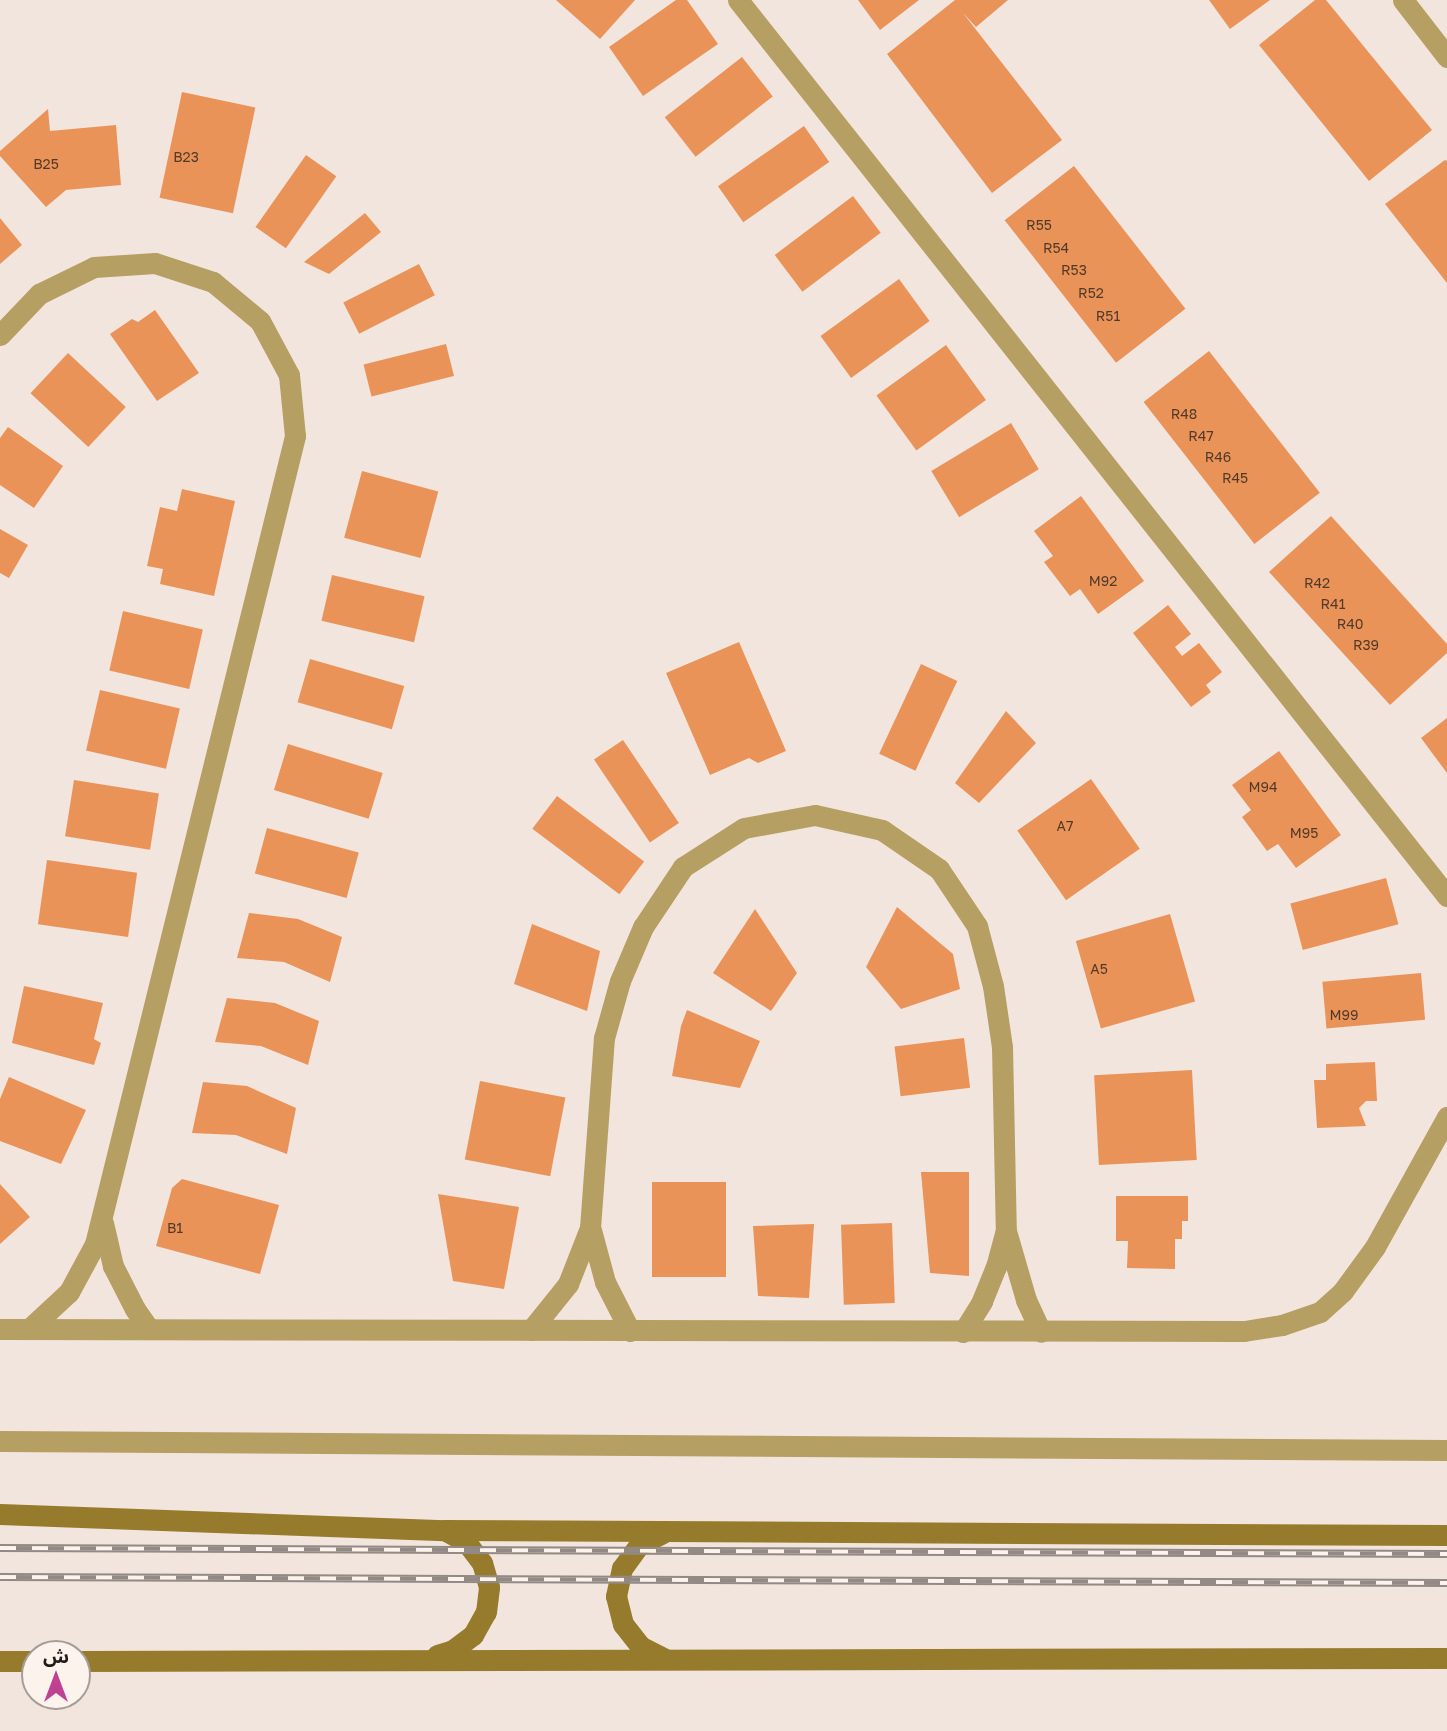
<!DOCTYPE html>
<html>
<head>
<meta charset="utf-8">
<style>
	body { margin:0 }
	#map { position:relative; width:1447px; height:1731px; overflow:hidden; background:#f2e5de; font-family:"Golos Text","Noto Sans Arabic",sans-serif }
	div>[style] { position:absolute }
	.building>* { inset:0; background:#ea9359; transform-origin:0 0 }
	.minor>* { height:21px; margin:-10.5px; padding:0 10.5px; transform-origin:10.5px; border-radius:10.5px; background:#b69f62 }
	.secondary>* { height:21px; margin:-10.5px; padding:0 10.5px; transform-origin:10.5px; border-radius:10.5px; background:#977b2c }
	.rail>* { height:8px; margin-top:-4px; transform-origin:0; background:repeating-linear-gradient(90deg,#fdf3ed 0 16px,#938a85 0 32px); box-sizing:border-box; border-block:2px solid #938a85 }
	span { translate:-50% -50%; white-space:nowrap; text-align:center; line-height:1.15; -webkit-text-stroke:7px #fdf3ed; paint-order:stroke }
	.number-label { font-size:14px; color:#523a29 }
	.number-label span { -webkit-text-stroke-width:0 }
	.north { position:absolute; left:21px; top:1640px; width:70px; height:70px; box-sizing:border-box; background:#fdf3ed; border:2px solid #a59d98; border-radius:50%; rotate:0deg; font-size:19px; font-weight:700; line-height:28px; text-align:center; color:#201c19 }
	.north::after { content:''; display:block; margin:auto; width:24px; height:32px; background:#bf4292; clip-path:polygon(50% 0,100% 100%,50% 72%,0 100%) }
</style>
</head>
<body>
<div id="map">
	<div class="building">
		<i style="clip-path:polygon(556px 0,635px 0,600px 39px)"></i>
		<i style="clip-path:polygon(676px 0,687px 0,718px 44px,643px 96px,609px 47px)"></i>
		<i style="clip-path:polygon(858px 0,919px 0,880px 30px)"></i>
		<i style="clip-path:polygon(955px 0,1008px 0,976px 27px,963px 13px,1062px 140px,992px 193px,887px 54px)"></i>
		<i style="clip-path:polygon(1209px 0,1270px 0,1230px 29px)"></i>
		<i style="clip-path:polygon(1315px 0,1326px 0,1432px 130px,1369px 181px,1259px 45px)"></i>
		<i style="left:742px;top:57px;width:50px;height:98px;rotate:52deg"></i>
		<i style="left:182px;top:92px;width:75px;height:108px;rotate:12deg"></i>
		<i style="clip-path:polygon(48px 109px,50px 131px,116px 125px,121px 185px,66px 190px,46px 207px,0 156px,0 151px)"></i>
		<i style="left:804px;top:126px;width:44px;height:105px;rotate:55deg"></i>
		<i style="left:306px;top:155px;width:37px;height:88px;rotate:35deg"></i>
		<i style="clip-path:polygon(1445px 160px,1447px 161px,1447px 283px,1385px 204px)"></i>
		<i style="left:1074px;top:166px;width:181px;height:88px;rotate:52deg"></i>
		<i style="left:853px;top:196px;width:46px;height:98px;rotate:53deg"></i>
		<i style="clip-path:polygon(365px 213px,381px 232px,329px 274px,304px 262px)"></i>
		<i style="clip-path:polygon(0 218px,22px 245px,0 264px)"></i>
		<i style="left:419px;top:264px;width:35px;height:85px;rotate:63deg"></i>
		<i style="left:899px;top:279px;width:52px;height:97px;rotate:54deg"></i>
		<i style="clip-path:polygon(155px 310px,199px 373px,157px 401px,110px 334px,132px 319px,138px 322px)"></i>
		<i style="left:446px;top:344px;width:33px;height:85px;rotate:76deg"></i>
		<i style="left:946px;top:345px;width:68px;height:86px;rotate:54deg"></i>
		<i style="left:1209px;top:351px;width:180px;height:83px;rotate:52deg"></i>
		<i style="left:68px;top:353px;width:79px;height:55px;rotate:43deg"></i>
		<i style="left:1011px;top:423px;width:54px;height:93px;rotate:59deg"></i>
		<i style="clip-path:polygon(8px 427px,63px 466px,34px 508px,0 485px,0 438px)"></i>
		<i style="left:362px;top:471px;width:79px;height:69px;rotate:15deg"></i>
		<i style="clip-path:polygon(182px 489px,235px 501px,214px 596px,160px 584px,163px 569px,147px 566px,160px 507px,177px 511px)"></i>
		<i style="clip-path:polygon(1081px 496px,1144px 581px,1098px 614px,1080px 589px,1070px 596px,1044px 562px,1053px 556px,1034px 531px)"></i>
		<i style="clip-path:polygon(1331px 516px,1447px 644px,1447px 653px,1390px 705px,1269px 572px)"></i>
		<i style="clip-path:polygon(0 529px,28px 545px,9px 578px,0 573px)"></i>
		<i style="left:332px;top:575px;width:95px;height:47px;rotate:13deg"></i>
		<i style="clip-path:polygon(1168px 605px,1191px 634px,1175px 647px,1182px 656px,1199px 643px,1222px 672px,1206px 685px,1211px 692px,1191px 707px,1133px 633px)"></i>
		<i style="left:123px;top:611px;width:82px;height:61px;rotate:13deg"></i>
		<i style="clip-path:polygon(739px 642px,786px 751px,758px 763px,749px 758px,710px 775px,666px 673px)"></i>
		<i style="left:310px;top:659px;width:98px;height:45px;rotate:16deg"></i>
		<i style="left:921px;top:664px;width:40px;height:99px;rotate:25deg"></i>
		<i style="left:100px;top:690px;width:82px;height:62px;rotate:13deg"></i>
		<i style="clip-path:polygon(1006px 711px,1036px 743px,979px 803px,955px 783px)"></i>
		<i style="clip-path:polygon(1447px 718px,1447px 773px,1421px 738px)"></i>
		<i style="left:623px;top:740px;width:100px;height:35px;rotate:56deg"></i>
		<i style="left:288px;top:744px;width:99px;height:48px;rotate:17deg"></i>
		<i style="clip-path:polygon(1279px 751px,1341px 835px,1296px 868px,1278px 844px,1267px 851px,1242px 817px,1251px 810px,1232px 785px)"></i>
		<i style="left:1091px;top:779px;width:85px;height:90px;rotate:55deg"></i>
		<i style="left:74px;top:780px;width:86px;height:57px;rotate:9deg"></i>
		<i style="left:557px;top:796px;width:109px;height:41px;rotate:37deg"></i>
		<i style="left:267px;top:828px;width:95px;height:47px;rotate:15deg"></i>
		<i style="left:47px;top:860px;width:91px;height:65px;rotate:8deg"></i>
		<i style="left:1386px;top:878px;width:48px;height:99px;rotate:75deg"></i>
		<i style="clip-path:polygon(897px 907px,953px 954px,960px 989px,901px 1009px,866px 967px)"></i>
		<i style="clip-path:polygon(755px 909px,797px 973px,771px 1011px,713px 973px)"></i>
		<i style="clip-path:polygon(249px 913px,298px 919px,342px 937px,330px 982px,284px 962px,237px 958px)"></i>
		<i style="left:1170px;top:914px;width:91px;height:98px;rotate:74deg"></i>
		<i style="clip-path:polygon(532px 924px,600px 951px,587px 1011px,514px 984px)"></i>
		<i style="left:1421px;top:973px;width:47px;height:99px;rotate:85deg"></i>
		<i style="clip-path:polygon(24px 986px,103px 1003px,94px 1039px,101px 1043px,94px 1065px,12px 1043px)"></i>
		<i style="clip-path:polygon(227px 998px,275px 1003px,319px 1021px,308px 1065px,261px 1046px,215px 1042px)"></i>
		<i style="clip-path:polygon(687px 1010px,760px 1041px,740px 1088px,672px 1076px,681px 1026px)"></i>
		<i style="left:964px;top:1038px;width:50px;height:70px;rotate:83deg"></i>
		<i style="clip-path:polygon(1375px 1062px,1377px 1101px,1366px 1101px,1359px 1108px,1366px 1126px,1317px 1128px,1314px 1080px,1326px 1080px,1326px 1064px)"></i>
		<i style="left:1192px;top:1070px;width:90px;height:98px;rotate:87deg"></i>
		<i style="clip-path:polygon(9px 1077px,86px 1110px,61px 1164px,0 1141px,0 1099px)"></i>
		<i style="left:480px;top:1081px;width:87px;height:80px;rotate:11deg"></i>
		<i style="clip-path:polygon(203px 1082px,247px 1086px,296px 1108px,287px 1154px,236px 1135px,192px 1133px)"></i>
		<i style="clip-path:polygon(921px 1172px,969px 1172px,969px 1276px,930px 1273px)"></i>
		<i style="clip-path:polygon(182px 1179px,279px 1205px,260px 1274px,156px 1246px,172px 1188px)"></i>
		<i style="left:652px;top:1182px;width:74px;height:95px"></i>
		<i style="clip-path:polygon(0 1184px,30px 1217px,0 1244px)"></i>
		<i style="clip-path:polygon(438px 1194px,519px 1207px,504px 1289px,453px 1281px)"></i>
		<i style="clip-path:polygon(1116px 1196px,1188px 1196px,1188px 1221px,1182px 1221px,1182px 1239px,1175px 1239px,1175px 1269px,1127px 1268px,1128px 1241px,1116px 1241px)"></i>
		<i style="left:892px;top:1223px;width:80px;height:51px;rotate:88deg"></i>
		<i style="clip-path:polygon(814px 1224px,809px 1298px,758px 1296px,753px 1226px)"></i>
	</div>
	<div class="minor">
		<i style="left:738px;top:0;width:1143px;rotate:51.65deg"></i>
		<i style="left:1403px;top:0;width:72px;rotate:52.3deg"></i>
		<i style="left:0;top:335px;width:57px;rotate:-46.4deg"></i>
		<i style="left:39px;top:294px;width:61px;rotate:-26.1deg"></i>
		<i style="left:94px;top:267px;width:61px;rotate:-3.8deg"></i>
		<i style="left:155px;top:263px;width:61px;rotate:18.1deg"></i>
		<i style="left:213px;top:282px;width:61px;rotate:39.7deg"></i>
		<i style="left:260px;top:321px;width:61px;rotate:61.8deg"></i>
		<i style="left:289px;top:375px;width:61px;rotate:84.4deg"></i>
		<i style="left:295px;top:436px;width:832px;rotate:103.9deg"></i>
		<i style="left:95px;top:1244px;width:55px;rotate:118.4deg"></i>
		<i style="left:69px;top:1292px;width:54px;rotate:137.2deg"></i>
		<i style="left:103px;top:1223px;width:44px;rotate:76.9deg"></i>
		<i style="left:113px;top:1266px;width:48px;rotate:62.9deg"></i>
		<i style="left:135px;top:1309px;width:24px;rotate:55deg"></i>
		<i style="left:591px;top:1230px;width:54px;rotate:74.9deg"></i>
		<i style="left:605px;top:1282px;width:55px;rotate:63deg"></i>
		<i style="left:0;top:1329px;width:1244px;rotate:0.09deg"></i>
		<i style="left:1244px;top:1331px;width:38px;rotate:-9deg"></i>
		<i style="left:1282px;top:1325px;width:40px;rotate:-18.9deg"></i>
		<i style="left:1320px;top:1312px;width:31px;rotate:-42deg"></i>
		<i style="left:1343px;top:1291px;width:54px;rotate:-54deg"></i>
		<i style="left:1375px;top:1247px;width:149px;rotate:-61deg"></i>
		<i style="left:531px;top:1330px;width:59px;rotate:-51.2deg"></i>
		<i style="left:568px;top:1284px;width:60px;rotate:-68.6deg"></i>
		<i style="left:590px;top:1228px;width:191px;rotate:-85.8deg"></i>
		<i style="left:604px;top:1038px;width:59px;rotate:-74.3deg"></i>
		<i style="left:620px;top:981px;width:59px;rotate:-66.9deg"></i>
		<i style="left:643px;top:927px;width:72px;rotate:-56.3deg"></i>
		<i style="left:683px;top:867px;width:72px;rotate:-32.6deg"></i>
		<i style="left:744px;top:828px;width:72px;rotate:-10.4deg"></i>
		<i style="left:815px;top:815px;width:69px;rotate:12.6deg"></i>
		<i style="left:882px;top:830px;width:69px;rotate:34.4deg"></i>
		<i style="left:939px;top:869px;width:69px;rotate:56.3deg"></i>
		<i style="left:977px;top:926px;width:62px;rotate:75.1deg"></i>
		<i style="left:993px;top:986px;width:62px;rotate:81.6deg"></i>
		<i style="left:1002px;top:1047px;width:184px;rotate:88.8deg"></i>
		<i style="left:1006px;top:1231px;width:72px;rotate:73.8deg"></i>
		<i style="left:1026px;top:1300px;width:35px;rotate:65deg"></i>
		<i style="left:963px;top:1332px;width:36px;rotate:-58deg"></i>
		<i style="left:982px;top:1301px;width:37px;rotate:-68deg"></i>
		<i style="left:996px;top:1267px;width:35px;rotate:-75deg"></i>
		<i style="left:0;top:1441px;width:1447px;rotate:0.36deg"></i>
	</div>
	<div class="secondary">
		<i style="left:0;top:1514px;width:444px;rotate:2.1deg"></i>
		<i style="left:444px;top:1530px;width:1003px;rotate:0.29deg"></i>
		<i style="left:663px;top:1533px;width:27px;rotate:153deg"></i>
		<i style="left:639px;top:1545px;width:29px;rotate:126deg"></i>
		<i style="left:622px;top:1568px;width:29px;rotate:102deg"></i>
		<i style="left:616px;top:1596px;width:29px;rotate:76deg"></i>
		<i style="left:623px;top:1624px;width:28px;rotate:52deg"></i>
		<i style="left:640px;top:1646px;width:27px;rotate:27deg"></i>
		<i style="left:437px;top:1655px;width:17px;rotate:-17deg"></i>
		<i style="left:453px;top:1650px;width:25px;rotate:-37deg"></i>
		<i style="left:473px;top:1635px;width:26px;rotate:-61deg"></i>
		<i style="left:486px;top:1612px;width:25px;rotate:-83deg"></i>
		<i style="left:489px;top:1587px;width:25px;rotate:-106deg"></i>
		<i style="left:482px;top:1563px;width:26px;rotate:-127deg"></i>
		<i style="left:466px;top:1542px;width:23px;rotate:-151deg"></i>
		<i style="left:0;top:1661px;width:35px"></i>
		<i style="left:77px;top:1661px;width:1370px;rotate:-0.13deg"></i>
	</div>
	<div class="rail">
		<i style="left:0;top:1548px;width:1447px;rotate:0.24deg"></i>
		<i style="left:0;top:1577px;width:1447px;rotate:0.24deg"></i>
	</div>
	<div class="number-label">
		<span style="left:186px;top:157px">B23</span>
		<span style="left:46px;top:164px">B25</span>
		<span style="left:1039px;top:225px">R55</span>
		<span style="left:1056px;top:248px">R54</span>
		<span style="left:1074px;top:270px">R53</span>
		<span style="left:1091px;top:293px">R52</span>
		<span style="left:1108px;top:316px">R51</span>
		<span style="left:1184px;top:414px">R48</span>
		<span style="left:1201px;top:436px">R47</span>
		<span style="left:1218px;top:457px">R46</span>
		<span style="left:1235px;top:478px">R45</span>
		<span style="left:1103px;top:581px">M92</span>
		<span style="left:1317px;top:583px">R42</span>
		<span style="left:1333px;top:604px">R41</span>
		<span style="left:1350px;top:624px">R40</span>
		<span style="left:1366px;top:645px">R39</span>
		<span style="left:1263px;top:787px">M94</span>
		<span style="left:1065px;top:826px">A7</span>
		<span style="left:1304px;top:833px">M95</span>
		<span style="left:1099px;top:969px">A5</span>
		<span style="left:1344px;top:1015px">M99</span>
		<span style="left:175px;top:1228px">B1</span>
	</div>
	<div class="north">ش</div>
</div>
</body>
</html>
